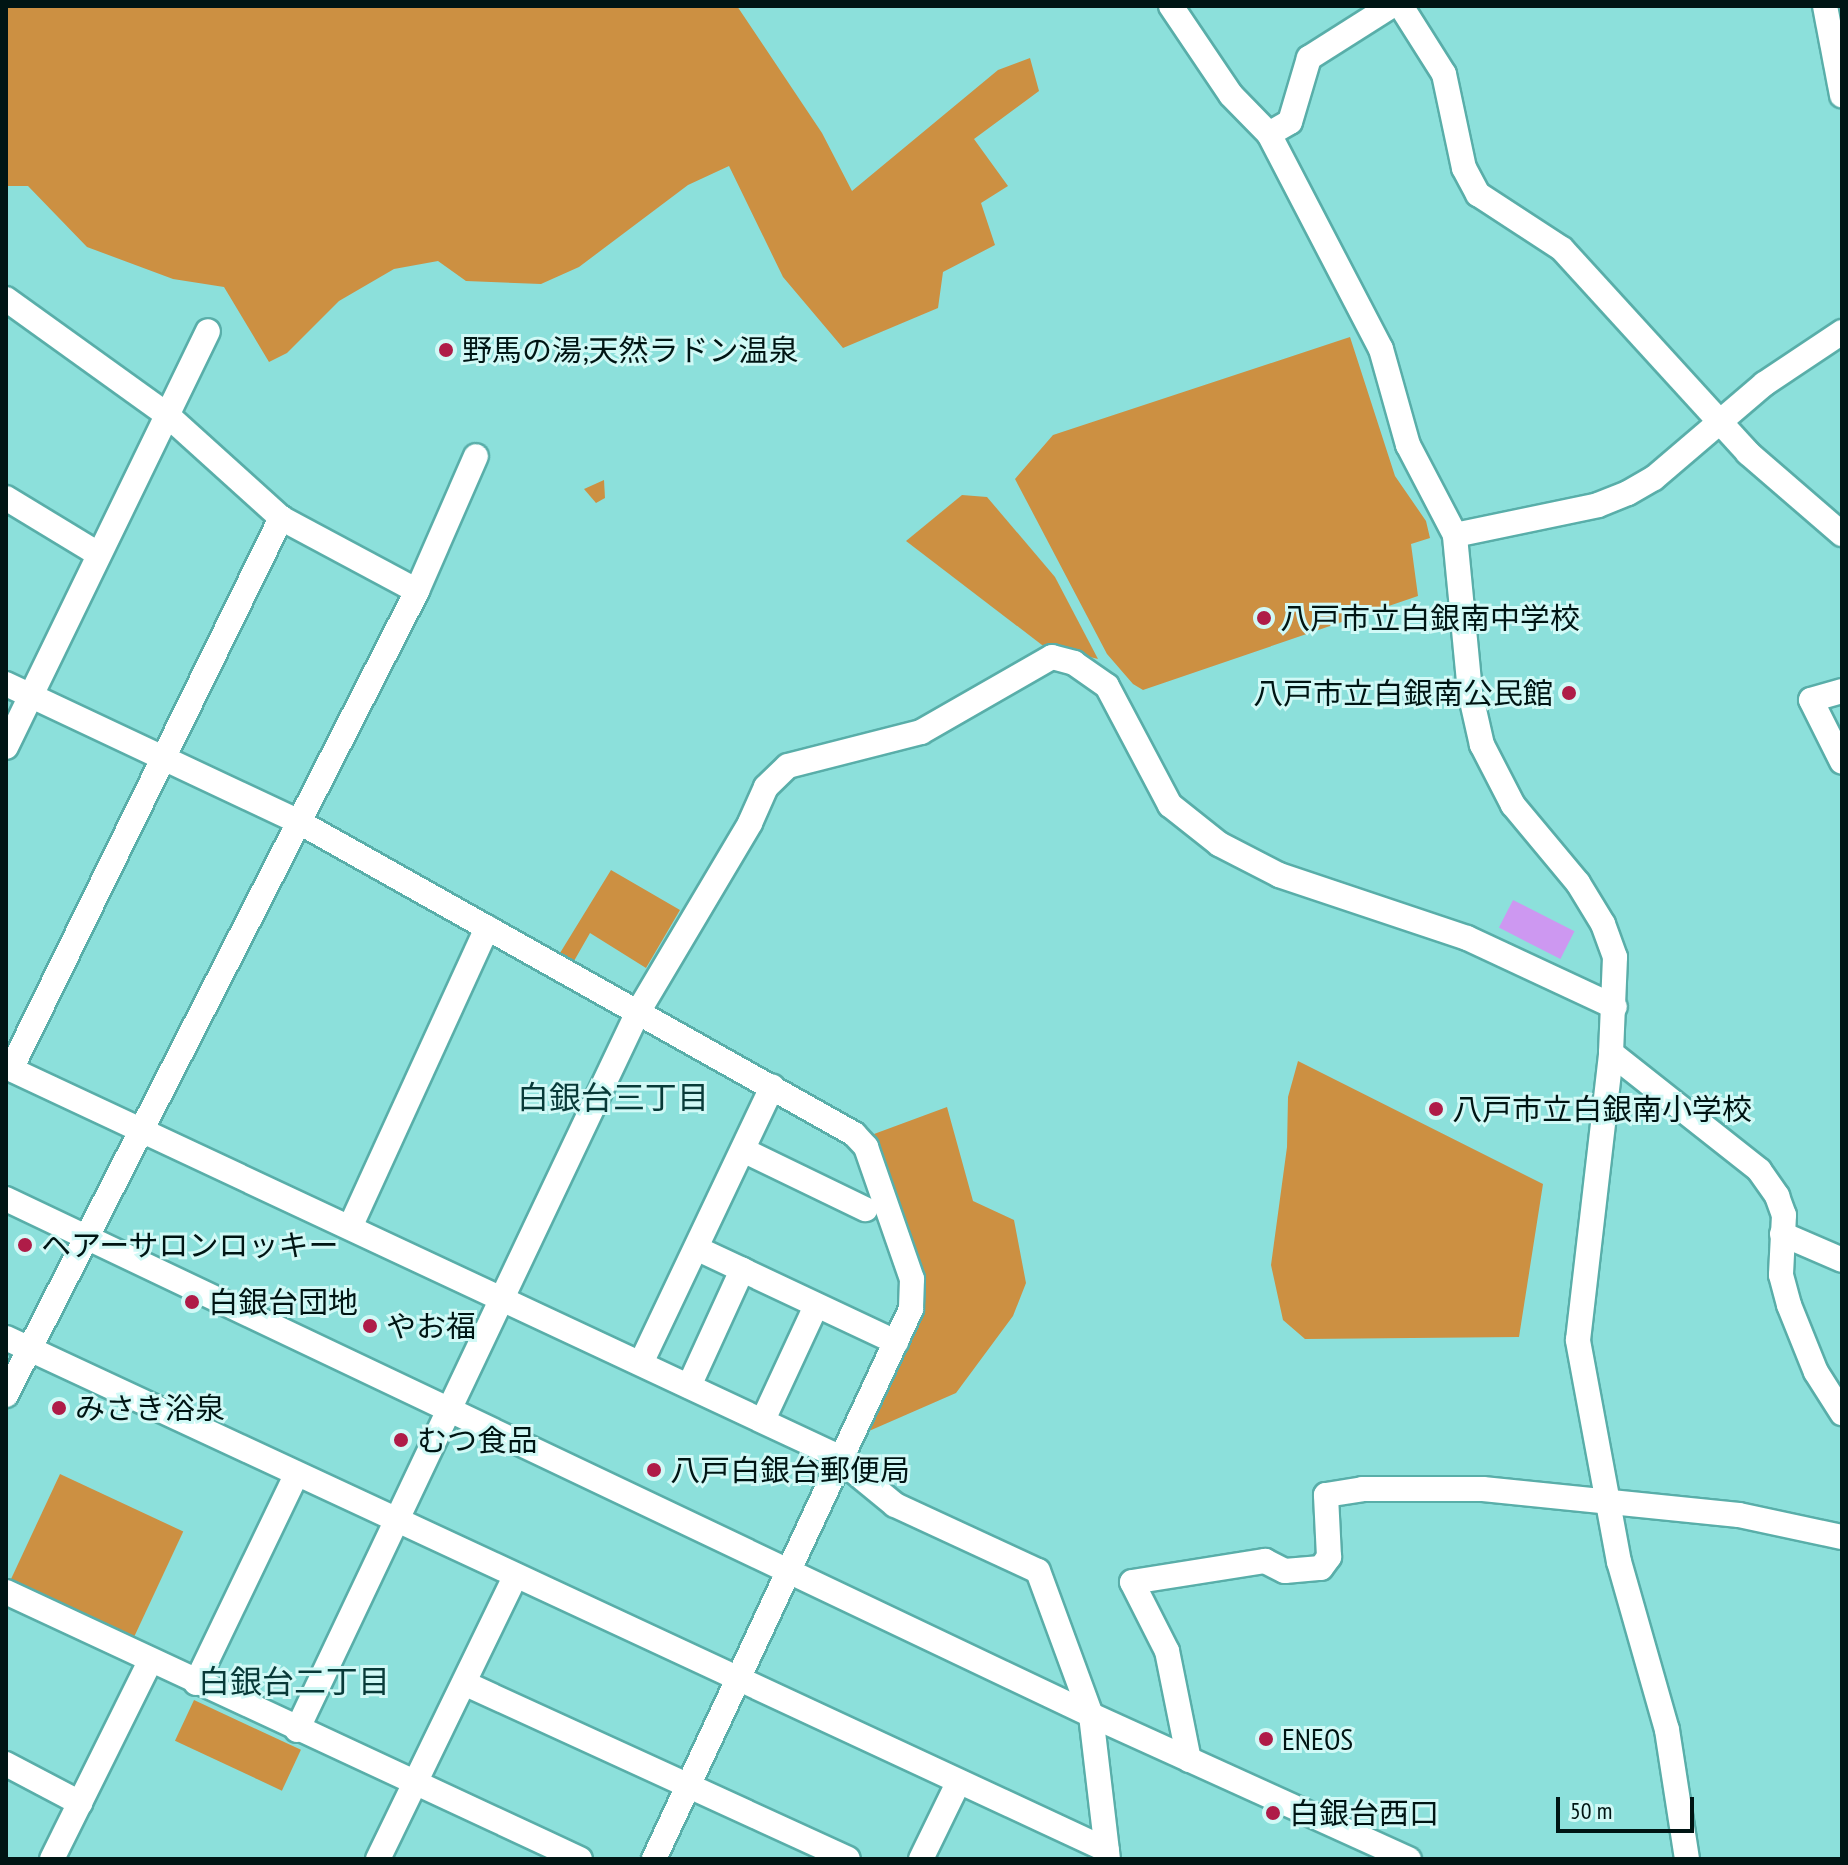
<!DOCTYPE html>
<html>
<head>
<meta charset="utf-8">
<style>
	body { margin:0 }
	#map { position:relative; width:1848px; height:1865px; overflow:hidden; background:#8ce0db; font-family:"PT Sans Narrow","Noto Sans JP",sans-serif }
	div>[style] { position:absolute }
	.green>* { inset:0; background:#cc9042; transform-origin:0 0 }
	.water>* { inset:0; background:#cd98f1; transform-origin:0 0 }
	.roads { filter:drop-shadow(2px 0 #59aea9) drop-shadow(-2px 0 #59aea9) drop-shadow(0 2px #59aea9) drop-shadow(0 -2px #59aea9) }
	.minor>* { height:24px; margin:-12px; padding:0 12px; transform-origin:12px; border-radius:12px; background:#fff }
	.dots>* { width:22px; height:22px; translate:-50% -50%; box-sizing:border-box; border:4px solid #d1f9f6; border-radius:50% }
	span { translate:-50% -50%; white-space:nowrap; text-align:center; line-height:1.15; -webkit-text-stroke:6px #d1f9f6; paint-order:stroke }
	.poi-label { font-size:30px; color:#001514 }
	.left { translate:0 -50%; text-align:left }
	.right { translate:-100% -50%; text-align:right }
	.neighbourhood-label { font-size:32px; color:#083a38 }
	.frame { position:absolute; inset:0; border:8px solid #001514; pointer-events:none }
	.scale { position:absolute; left:1556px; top:1797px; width:138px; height:36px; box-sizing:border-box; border:4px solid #001514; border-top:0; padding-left:10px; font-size:24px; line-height:28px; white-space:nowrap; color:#001514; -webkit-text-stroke:6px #d1f9f6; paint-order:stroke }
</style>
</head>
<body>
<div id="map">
	<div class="green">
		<i style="clip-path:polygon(6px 6px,737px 6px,822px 133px,852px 191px,998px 70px,1030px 58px,1039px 91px,974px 139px,1008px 186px,981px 203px,995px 245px,943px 272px,938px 308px,843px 348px,783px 277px,729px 166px,688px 185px,579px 267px,541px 284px,466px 281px,438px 261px,394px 269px,339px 301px,287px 353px,269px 362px,224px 287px,173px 279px,87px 247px,28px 186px,6px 186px)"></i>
		<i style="clip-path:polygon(1350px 337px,1395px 476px,1426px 521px,1430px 538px,1411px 544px,1418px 596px,1143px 690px,1133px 684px,1107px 654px,1015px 479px,1053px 435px)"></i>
		<i style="clip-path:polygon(604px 480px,605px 498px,596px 503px,584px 489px)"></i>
		<i style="clip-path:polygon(962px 495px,987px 497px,1055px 577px,1098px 659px,1042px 645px,906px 541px)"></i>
		<i style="clip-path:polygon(611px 870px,680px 910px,646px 968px,590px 933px,574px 961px,560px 953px)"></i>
		<i style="clip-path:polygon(1298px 1061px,1543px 1184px,1519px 1337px,1305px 1339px,1283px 1320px,1271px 1265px,1287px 1147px,1288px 1097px)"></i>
		<i style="clip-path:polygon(947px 1107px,973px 1201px,1014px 1220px,1026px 1283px,1013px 1316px,956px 1393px,869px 1431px,925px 1308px,925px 1277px,874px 1134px)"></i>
		<i style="left:60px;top:1474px;width:136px;height:120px;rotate:25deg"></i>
		<i style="left:194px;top:1700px;width:118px;height:45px;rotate:25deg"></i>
	</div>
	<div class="water">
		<i style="left:1513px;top:900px;width:69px;height:31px;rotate:27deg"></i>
	</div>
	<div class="roads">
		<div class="minor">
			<i style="left:1171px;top:6px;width:107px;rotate:56deg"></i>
			<i style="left:1231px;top:95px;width:54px;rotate:45.7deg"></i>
			<i style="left:1269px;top:134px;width:242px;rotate:62.5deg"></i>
			<i style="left:1381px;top:349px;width:100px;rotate:74.3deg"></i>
			<i style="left:1408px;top:445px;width:102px;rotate:62.4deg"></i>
			<i style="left:1401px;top:6px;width:80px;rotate:57.7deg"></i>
			<i style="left:1444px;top:74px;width:96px;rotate:78deg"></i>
			<i style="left:1464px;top:168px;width:30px;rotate:62deg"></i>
			<i style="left:1478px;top:194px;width:100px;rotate:33.2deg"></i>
			<i style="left:1562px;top:249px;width:276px;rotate:47.6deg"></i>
			<i style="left:1748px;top:453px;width:124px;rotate:40.8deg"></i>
			<i style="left:1825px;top:6px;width:91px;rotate:79.2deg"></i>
			<i style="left:1269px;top:134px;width:24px;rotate:-30deg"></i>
			<i style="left:1290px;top:122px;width:67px;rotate:-73.5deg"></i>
			<i style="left:1309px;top:58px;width:97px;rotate:-32.4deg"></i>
			<i style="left:6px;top:299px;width:197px;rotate:35.7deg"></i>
			<i style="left:166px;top:414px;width:155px;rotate:42.1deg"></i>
			<i style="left:281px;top:518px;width:154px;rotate:28.2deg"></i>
			<i style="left:6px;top:498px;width:108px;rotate:31.3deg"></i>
			<i style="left:6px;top:684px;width:324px;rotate:25.2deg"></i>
			<i style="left:299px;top:822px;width:637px;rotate:29.34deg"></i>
			<i style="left:854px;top:1134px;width:18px;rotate:47deg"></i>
			<i style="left:866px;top:1147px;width:140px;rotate:70.8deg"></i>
			<i style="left:912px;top:1279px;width:30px;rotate:92deg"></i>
			<i style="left:911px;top:1309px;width:607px;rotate:115.05deg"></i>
			<i style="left:1842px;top:691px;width:32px;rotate:164deg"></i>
			<i style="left:1811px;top:700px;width:69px;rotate:63.4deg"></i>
			<i style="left:6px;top:747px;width:462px;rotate:-64.1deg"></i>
			<i style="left:1611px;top:1053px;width:189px;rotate:38.3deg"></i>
			<i style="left:1759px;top:1170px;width:32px;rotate:55deg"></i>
			<i style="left:1777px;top:1196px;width:20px;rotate:70deg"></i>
			<i style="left:1784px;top:1215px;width:60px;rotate:92.9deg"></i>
			<i style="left:1781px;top:1275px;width:31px;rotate:75deg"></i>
			<i style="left:1789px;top:1305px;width:72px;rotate:68.1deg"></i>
			<i style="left:1816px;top:1372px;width:49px;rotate:57.6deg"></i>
			<i style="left:6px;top:1067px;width:913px;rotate:25.08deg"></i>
			<i style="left:833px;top:1454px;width:80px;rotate:39.4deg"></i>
			<i style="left:895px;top:1505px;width:157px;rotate:24.8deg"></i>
			<i style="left:1038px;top:1571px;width:153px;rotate:69.8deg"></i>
			<i style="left:1091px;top:1715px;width:145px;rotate:83.3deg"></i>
			<i style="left:11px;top:1069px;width:614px;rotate:-63.89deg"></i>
			<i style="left:743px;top:1150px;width:136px;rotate:25.8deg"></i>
			<i style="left:6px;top:1199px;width:1201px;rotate:25.43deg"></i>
			<i style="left:1091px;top:1715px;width:349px;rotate:24.4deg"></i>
			<i style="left:351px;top:1225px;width:327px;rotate:-65.4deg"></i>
			<i style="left:1782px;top:1234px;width:65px;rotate:23.4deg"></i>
			<i style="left:698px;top:1249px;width:219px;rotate:25.2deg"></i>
			<i style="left:6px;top:1338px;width:1214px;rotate:24.94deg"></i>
			<i style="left:641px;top:1363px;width:306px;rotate:-64.6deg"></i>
			<i style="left:689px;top:1386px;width:128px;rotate:-65.4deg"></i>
			<i style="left:6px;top:1395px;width:903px;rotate:-62.92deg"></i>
			<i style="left:417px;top:591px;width:147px;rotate:-66.4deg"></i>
			<i style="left:763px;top:1420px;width:126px;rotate:-65.1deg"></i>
			<i style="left:6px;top:1592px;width:633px;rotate:24.95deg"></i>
			<i style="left:196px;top:1683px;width:231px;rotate:-64.3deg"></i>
			<i style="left:464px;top:1683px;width:422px;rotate:24.6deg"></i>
			<i style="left:297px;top:1730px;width:795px;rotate:-64.6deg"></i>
			<i style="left:638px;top:1012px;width:220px;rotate:-59.3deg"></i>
			<i style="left:750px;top:823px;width:39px;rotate:-66deg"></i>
			<i style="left:766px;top:787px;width:30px;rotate:-44deg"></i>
			<i style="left:788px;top:766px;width:137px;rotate:-14.3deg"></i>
			<i style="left:921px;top:732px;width:151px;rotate:-29.8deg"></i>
			<i style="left:1052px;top:657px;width:23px;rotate:15deg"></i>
			<i style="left:1074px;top:663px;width:40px;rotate:34.9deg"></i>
			<i style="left:1107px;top:686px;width:135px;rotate:62.1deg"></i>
			<i style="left:1170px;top:805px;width:63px;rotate:38.5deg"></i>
			<i style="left:1219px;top:844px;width:68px;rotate:27.3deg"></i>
			<i style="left:1279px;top:875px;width:198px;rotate:18.5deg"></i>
			<i style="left:1467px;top:938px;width:163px;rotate:25deg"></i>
			<i style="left:1189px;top:1760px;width:111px;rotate:-101.4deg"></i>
			<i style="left:1167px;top:1651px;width:77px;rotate:-116.9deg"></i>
			<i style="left:1132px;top:1582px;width:135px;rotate:-9deg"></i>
			<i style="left:1265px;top:1561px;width:22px;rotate:27deg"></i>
			<i style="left:1285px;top:1571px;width:36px;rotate:-5deg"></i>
			<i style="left:1321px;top:1568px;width:14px;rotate:-54deg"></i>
			<i style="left:1329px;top:1557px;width:62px;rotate:-92.8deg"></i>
			<i style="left:1326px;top:1495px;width:36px;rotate:-9deg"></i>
			<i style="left:1362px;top:1489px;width:121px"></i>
			<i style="left:1483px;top:1489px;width:257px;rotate:5.8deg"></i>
			<i style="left:1739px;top:1515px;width:105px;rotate:12.1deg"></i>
			<i style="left:6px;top:1764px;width:84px;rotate:27.8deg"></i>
			<i style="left:52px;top:1859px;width:220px;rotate:-63.6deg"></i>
			<i style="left:378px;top:1859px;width:314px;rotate:-64.1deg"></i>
			<i style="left:921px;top:1859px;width:85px;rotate:-64deg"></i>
			<i style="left:1687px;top:1859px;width:131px;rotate:-98.8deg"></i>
			<i style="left:1667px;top:1730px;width:175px;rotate:-105.9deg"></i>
			<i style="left:1619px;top:1562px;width:226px;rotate:-100.5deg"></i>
			<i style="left:1578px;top:1340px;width:289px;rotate:-83.4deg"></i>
			<i style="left:1611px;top:1053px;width:96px;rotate:-87.6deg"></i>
			<i style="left:1615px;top:957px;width:35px;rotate:-110deg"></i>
			<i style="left:1603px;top:924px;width:48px;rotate:-121.4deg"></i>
			<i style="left:1578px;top:883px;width:102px;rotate:-129.8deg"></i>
			<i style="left:1513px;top:805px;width:68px;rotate:-117.3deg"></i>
			<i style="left:1482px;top:745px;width:54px;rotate:-102.8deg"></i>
			<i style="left:1470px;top:692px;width:158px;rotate:-95.5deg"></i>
			<i style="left:1455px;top:535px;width:146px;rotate:-11.8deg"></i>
			<i style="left:1598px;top:505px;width:32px;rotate:-22deg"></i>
			<i style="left:1628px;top:493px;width:30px;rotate:-30deg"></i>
			<i style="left:1654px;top:478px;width:145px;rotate:-40.5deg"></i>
			<i style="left:1764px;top:384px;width:94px;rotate:-33.7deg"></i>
		</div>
	</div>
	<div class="dots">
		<i style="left:446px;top:350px;background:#af1c48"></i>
		<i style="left:1264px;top:618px;background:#af1c48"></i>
		<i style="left:1569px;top:693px;background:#af1c48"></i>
		<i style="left:1436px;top:1109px;background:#af1c48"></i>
		<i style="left:25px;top:1245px;background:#af1c48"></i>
		<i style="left:192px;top:1302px;background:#af1c48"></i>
		<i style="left:370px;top:1326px;background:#af1c48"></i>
		<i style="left:59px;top:1408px;background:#af1c48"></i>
		<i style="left:401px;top:1440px;background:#af1c48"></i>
		<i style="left:654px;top:1470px;background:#af1c48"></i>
		<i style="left:1266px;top:1739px;background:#af1c48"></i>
		<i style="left:1273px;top:1813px;background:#af1c48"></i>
	</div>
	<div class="poi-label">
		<span class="left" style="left:462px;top:350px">野馬の湯;天然ラドン温泉</span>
		<span class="left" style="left:1280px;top:618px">八戸市立白銀南中学校</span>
		<span class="right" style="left:1553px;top:693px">八戸市立白銀南公民館</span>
		<span class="left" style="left:1452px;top:1109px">八戸市立白銀南小学校</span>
		<span class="left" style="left:41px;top:1245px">ヘアーサロンロッキー</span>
		<span class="left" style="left:208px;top:1302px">白銀台団地</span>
		<span class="left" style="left:386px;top:1326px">やお福</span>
		<span class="left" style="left:75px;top:1408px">みさき浴泉</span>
		<span class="left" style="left:417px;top:1440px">むつ食品</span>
		<span class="left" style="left:670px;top:1470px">八戸白銀台郵便局</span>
		<span class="left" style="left:1282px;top:1739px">ENEOS</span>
		<span class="left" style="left:1289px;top:1813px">白銀台西口</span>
	</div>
	<div class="neighbourhood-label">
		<span style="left:613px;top:1097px">白銀台三丁目</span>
		<span style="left:294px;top:1681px">白銀台二丁目</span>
	</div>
	<div class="frame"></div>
	<div class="scale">50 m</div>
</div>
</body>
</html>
